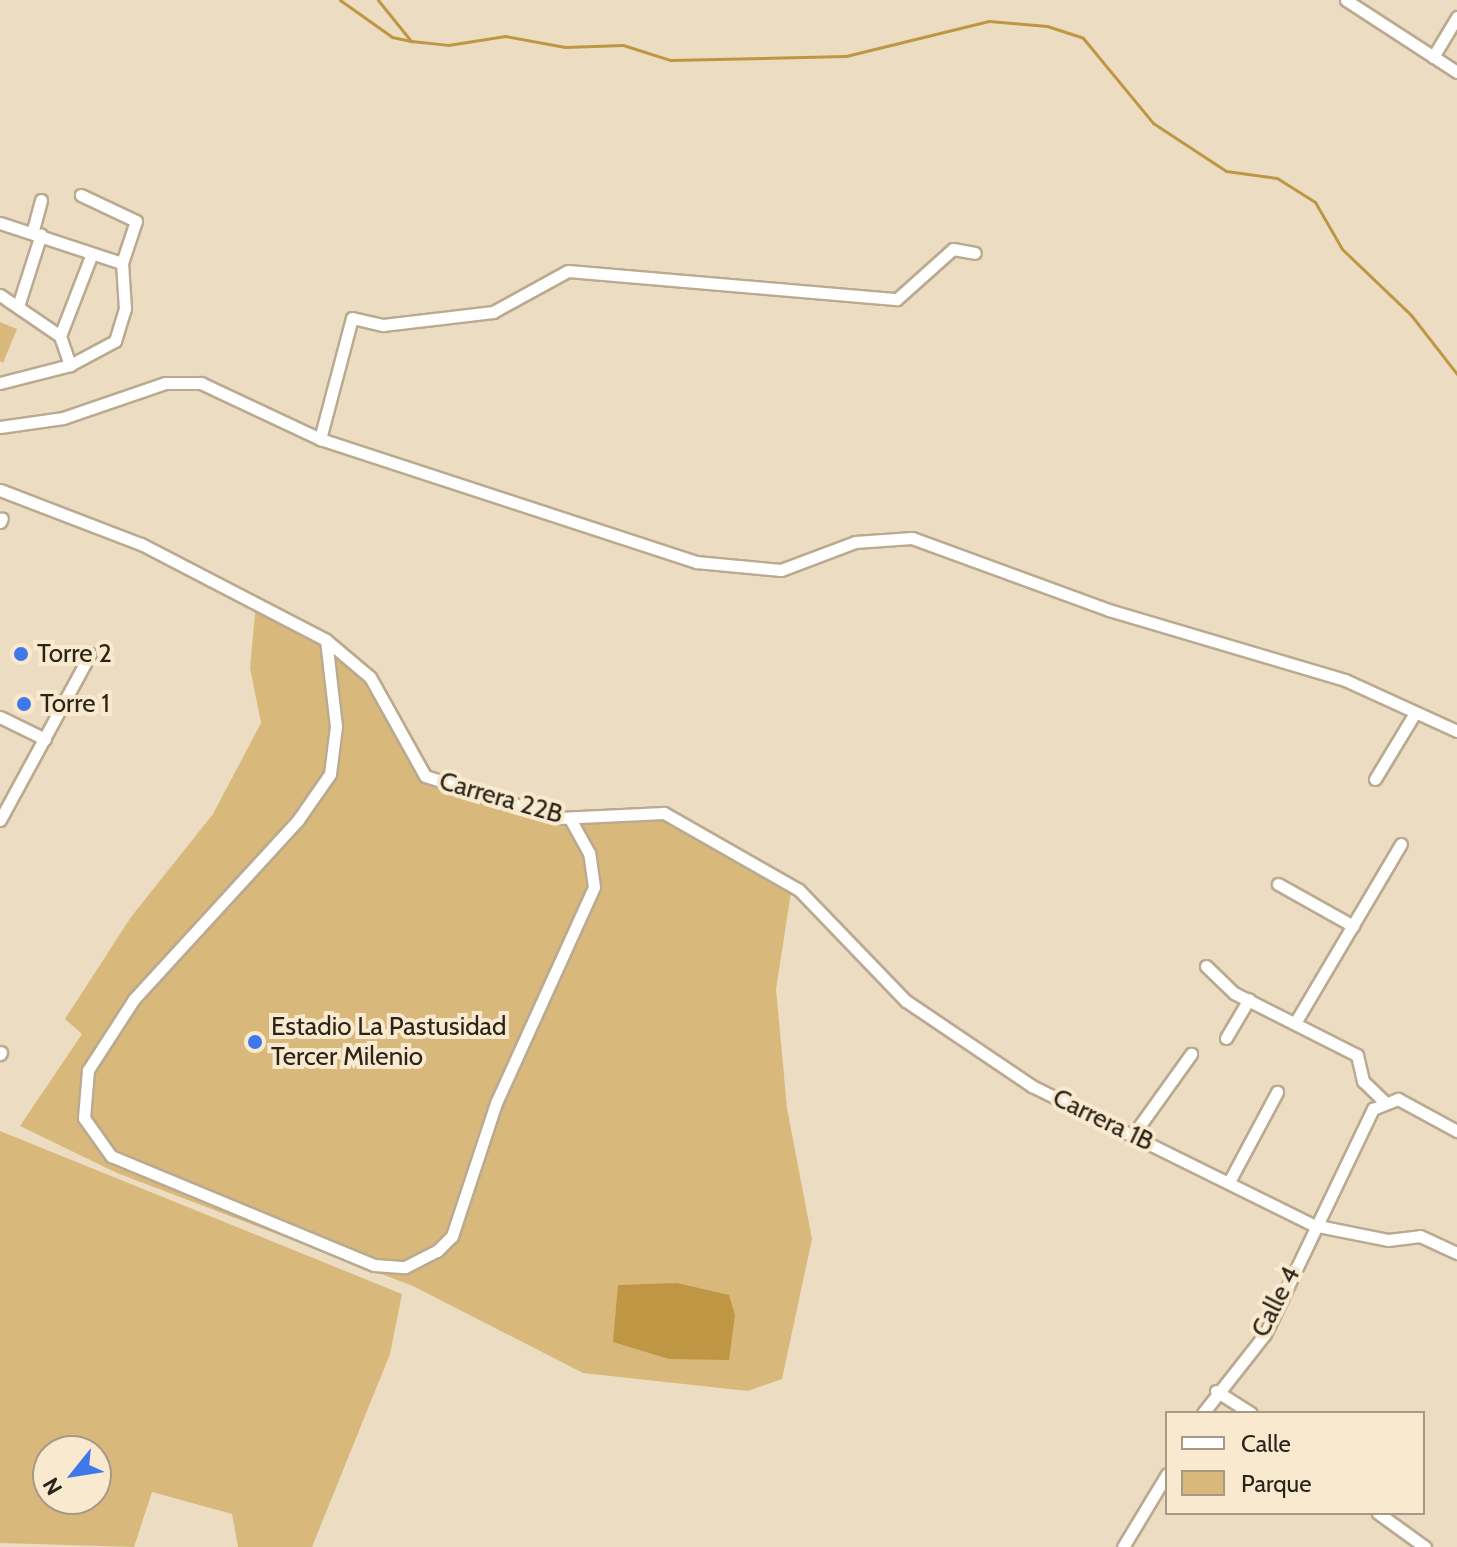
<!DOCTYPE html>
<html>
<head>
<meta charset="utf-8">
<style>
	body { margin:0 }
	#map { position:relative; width:1457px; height:1547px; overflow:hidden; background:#ecddc2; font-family:Cabin,sans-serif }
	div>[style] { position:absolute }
	.green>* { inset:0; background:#d9b87c }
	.water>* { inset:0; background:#bf9644 }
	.stream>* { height:3px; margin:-1.5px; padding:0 1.5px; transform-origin:1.5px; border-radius:1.5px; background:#bf9644 }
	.roads { filter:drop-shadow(2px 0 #b9aa90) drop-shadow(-2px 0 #b9aa90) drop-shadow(0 2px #b9aa90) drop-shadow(0 -2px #b9aa90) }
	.minor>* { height:11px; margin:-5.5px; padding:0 5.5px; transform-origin:5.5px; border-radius:5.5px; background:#fff }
	.dots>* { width:22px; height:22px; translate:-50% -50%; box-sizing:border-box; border:4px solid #f9eacf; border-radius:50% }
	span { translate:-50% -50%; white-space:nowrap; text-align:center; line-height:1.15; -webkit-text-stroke:8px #f9eacf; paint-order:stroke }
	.poi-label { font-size:26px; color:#292319 }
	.left { translate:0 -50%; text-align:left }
	.street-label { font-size:26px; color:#292319 }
	.legend { position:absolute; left:1165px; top:1411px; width:260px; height:104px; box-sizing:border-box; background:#f9eacf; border:2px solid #a69a86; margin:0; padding:10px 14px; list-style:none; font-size:24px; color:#292319 }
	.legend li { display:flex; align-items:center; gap:16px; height:40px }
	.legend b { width:40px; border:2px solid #a69a86 }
	.north { position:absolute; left:32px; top:1435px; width:80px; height:80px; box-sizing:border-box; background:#f9eacf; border:2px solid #a69a86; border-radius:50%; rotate:240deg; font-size:22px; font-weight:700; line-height:32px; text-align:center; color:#292319 }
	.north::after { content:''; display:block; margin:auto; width:28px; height:36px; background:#4178e9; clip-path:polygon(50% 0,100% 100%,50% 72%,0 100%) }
</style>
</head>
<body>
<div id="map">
	<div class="green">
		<i style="clip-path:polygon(0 322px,17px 329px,3px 363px,0 361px)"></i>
		<i style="clip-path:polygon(256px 603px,356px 661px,426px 776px,558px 818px,649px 811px,792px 886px,776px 989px,787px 1108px,812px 1239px,782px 1379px,748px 1391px,583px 1373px,413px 1286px,117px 1173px,20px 1126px,82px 1034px,65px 1019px,131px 917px,213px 814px,261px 723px,250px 668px)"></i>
		<i style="clip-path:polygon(evenodd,0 1131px,402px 1294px,390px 1354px,312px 1547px,238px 1547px,232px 1514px,152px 1492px,134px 1547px,0 1543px,0 1131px,96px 1451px,96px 1499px,48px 1499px,48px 1451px,96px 1451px)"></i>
	</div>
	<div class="water">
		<i style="clip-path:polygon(677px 1283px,729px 1295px,735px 1315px,729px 1360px,669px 1359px,613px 1342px,618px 1285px)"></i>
	</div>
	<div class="stream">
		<i style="left:340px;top:0;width:64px;rotate:35.4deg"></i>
		<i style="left:392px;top:37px;width:19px;rotate:12deg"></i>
		<i style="left:411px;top:41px;width:37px;rotate:6deg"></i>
		<i style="left:448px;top:45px;width:58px;rotate:-9deg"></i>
		<i style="left:505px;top:36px;width:61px;rotate:10.4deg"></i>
		<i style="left:565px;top:47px;width:58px;rotate:-2deg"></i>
		<i style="left:623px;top:45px;width:49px;rotate:17.7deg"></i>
		<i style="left:670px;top:60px;width:176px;rotate:-1.3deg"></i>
		<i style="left:846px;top:56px;width:147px;rotate:-13.8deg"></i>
		<i style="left:989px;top:21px;width:58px;rotate:4.9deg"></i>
		<i style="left:1047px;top:26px;width:38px;rotate:18deg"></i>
		<i style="left:1083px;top:38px;width:110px;rotate:50.5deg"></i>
		<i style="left:1153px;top:123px;width:87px;rotate:33.3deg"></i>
		<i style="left:1226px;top:171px;width:51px;rotate:7.8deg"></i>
		<i style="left:1277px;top:178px;width:45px;rotate:32.3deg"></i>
		<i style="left:1315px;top:202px;width:54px;rotate:60.1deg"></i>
		<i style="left:1342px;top:249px;width:95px;rotate:43.7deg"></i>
		<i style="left:1411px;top:315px;width:75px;rotate:52.1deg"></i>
		<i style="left:378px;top:0;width:53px;rotate:51.2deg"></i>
	</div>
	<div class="roads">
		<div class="minor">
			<i style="left:1346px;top:0;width:132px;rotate:33deg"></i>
			<i style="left:1433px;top:57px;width:47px;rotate:-59deg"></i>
			<i style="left:0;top:223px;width:128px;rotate:18.2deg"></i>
			<i style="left:33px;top:230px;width:31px;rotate:-75deg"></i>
			<i style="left:0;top:295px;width:73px;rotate:34.3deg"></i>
			<i style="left:60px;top:336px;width:31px;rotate:71deg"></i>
			<i style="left:19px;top:303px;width:72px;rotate:-72.3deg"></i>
			<i style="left:60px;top:336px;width:86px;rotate:-68.8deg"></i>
			<i style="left:0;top:383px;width:72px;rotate:-14.4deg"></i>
			<i style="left:70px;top:365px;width:51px;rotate:-28.1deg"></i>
			<i style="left:115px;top:341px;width:34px;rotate:-73deg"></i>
			<i style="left:125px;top:309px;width:46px;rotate:-93.7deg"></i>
			<i style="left:122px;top:263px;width:44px;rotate:-71.6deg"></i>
			<i style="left:136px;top:221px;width:61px;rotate:-154.7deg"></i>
			<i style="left:0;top:427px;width:64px;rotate:-8.1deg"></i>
			<i style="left:63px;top:418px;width:108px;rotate:-18.9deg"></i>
			<i style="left:165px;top:383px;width:36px"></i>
			<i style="left:201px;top:383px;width:132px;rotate:25.2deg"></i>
			<i style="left:320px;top:439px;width:396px;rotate:18.1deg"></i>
			<i style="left:696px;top:562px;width:85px;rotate:5.4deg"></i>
			<i style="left:781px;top:570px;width:79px;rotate:-20.7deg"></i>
			<i style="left:855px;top:542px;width:57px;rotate:-4deg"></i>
			<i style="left:912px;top:538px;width:210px;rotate:20.1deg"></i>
			<i style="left:1109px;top:610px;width:246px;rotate:16.5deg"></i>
			<i style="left:1345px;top:680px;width:123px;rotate:24.5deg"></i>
			<i style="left:320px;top:439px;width:125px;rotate:-75.2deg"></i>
			<i style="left:352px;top:318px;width:32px;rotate:13deg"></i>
			<i style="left:383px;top:325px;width:111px;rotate:-6.7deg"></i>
			<i style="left:493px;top:312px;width:85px;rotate:-28.7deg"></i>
			<i style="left:568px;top:271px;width:330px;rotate:4.9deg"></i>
			<i style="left:897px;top:299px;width:75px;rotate:-41.8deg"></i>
			<i style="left:953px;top:249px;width:22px;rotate:10deg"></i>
			<i style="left:0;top:490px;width:151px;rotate:21deg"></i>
			<i style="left:141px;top:544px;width:208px;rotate:27.4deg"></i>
			<i style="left:326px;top:640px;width:57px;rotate:40.1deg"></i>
			<i style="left:370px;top:677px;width:113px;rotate:60.9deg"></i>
			<i style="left:425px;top:776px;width:139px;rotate:17.5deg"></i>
			<i style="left:558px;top:818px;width:106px;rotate:-2.7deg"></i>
			<i style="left:664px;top:813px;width:155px;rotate:29.7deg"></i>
			<i style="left:799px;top:890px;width:154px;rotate:46.1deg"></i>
			<i style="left:906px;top:1001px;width:152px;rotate:34deg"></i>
			<i style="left:1032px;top:1086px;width:313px;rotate:26.3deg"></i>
			<i style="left:1313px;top:1225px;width:76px;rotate:11.3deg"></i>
			<i style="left:1388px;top:1240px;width:32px;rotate:-7deg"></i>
			<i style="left:1420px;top:1236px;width:41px;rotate:24.7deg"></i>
			<i style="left:0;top:522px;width:4px;rotate:-63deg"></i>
			<i style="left:326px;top:640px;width:87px;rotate:83.4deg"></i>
			<i style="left:336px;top:726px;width:48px;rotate:97.1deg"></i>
			<i style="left:330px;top:774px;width:56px;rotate:124.8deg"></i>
			<i style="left:298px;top:820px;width:243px;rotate:132.5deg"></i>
			<i style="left:134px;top:999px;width:85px;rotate:122.9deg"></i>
			<i style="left:88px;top:1070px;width:48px;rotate:94.8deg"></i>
			<i style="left:84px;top:1118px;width:47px;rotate:54.6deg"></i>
			<i style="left:111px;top:1156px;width:285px;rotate:22.5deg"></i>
			<i style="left:374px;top:1265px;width:31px;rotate:4deg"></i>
			<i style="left:405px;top:1267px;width:36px;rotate:-27deg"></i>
			<i style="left:437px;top:1251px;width:21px;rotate:-45deg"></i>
			<i style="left:452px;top:1236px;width:140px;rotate:-71.7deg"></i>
			<i style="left:496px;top:1103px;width:237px;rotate:-65.6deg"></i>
			<i style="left:594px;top:887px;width:34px;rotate:-98deg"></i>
			<i style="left:589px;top:853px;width:38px;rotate:-119deg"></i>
			<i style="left:0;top:717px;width:50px;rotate:26.1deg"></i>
			<i style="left:1375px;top:779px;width:77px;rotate:-58.8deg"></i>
			<i style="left:0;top:820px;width:189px;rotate:-61.5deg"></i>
			<i style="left:1278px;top:884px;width:86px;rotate:29.2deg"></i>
			<i style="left:1206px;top:966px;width:39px;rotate:44deg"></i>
			<i style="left:1234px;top:993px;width:138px;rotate:26.8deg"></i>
			<i style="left:1357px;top:1055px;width:27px;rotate:77deg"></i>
			<i style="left:1363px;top:1081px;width:28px;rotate:44deg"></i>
			<i style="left:1295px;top:1023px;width:208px;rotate:-59.4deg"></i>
			<i style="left:1226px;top:1038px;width:45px;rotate:-59.5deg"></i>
			<i style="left:0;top:1054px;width:2px;rotate:-63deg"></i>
			<i style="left:1133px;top:1135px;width:100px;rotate:-54.4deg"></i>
			<i style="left:1230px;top:1180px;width:100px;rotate:-61.9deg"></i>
			<i style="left:1216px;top:1391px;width:41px;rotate:32.2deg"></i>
			<i style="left:1203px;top:1413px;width:100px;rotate:-51.9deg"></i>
			<i style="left:1265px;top:1334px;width:250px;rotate:-64.4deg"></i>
			<i style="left:1373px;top:1109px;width:27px;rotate:-22deg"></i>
			<i style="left:1398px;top:1099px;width:67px;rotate:28.5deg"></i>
			<i style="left:1378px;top:1513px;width:58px;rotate:35.9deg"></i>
			<i style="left:1123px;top:1547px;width:85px;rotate:-58.9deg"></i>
		</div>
	</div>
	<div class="dots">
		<i style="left:21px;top:654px;background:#4178e9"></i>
		<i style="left:24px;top:704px;background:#4178e9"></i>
		<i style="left:255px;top:1042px;background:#4178e9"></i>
	</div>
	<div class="poi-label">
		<span class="left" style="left:37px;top:654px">Torre 2</span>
		<span class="left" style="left:40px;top:704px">Torre 1</span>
		<span class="left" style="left:271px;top:1042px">Estadio La Pastusidad<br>Tercer Milenio</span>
	</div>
	<div class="street-label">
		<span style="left:501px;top:798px;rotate:16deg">Carrera 22B</span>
		<span style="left:1103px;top:1120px;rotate:26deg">Carrera 1B</span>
		<span style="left:1276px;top:1302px;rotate:-63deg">Calle 4</span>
	</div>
	<ul class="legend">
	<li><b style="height:10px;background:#fff"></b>Calle</li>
	<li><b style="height:22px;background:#d9b87c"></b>Parque</li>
	</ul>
	<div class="north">N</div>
</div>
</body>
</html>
